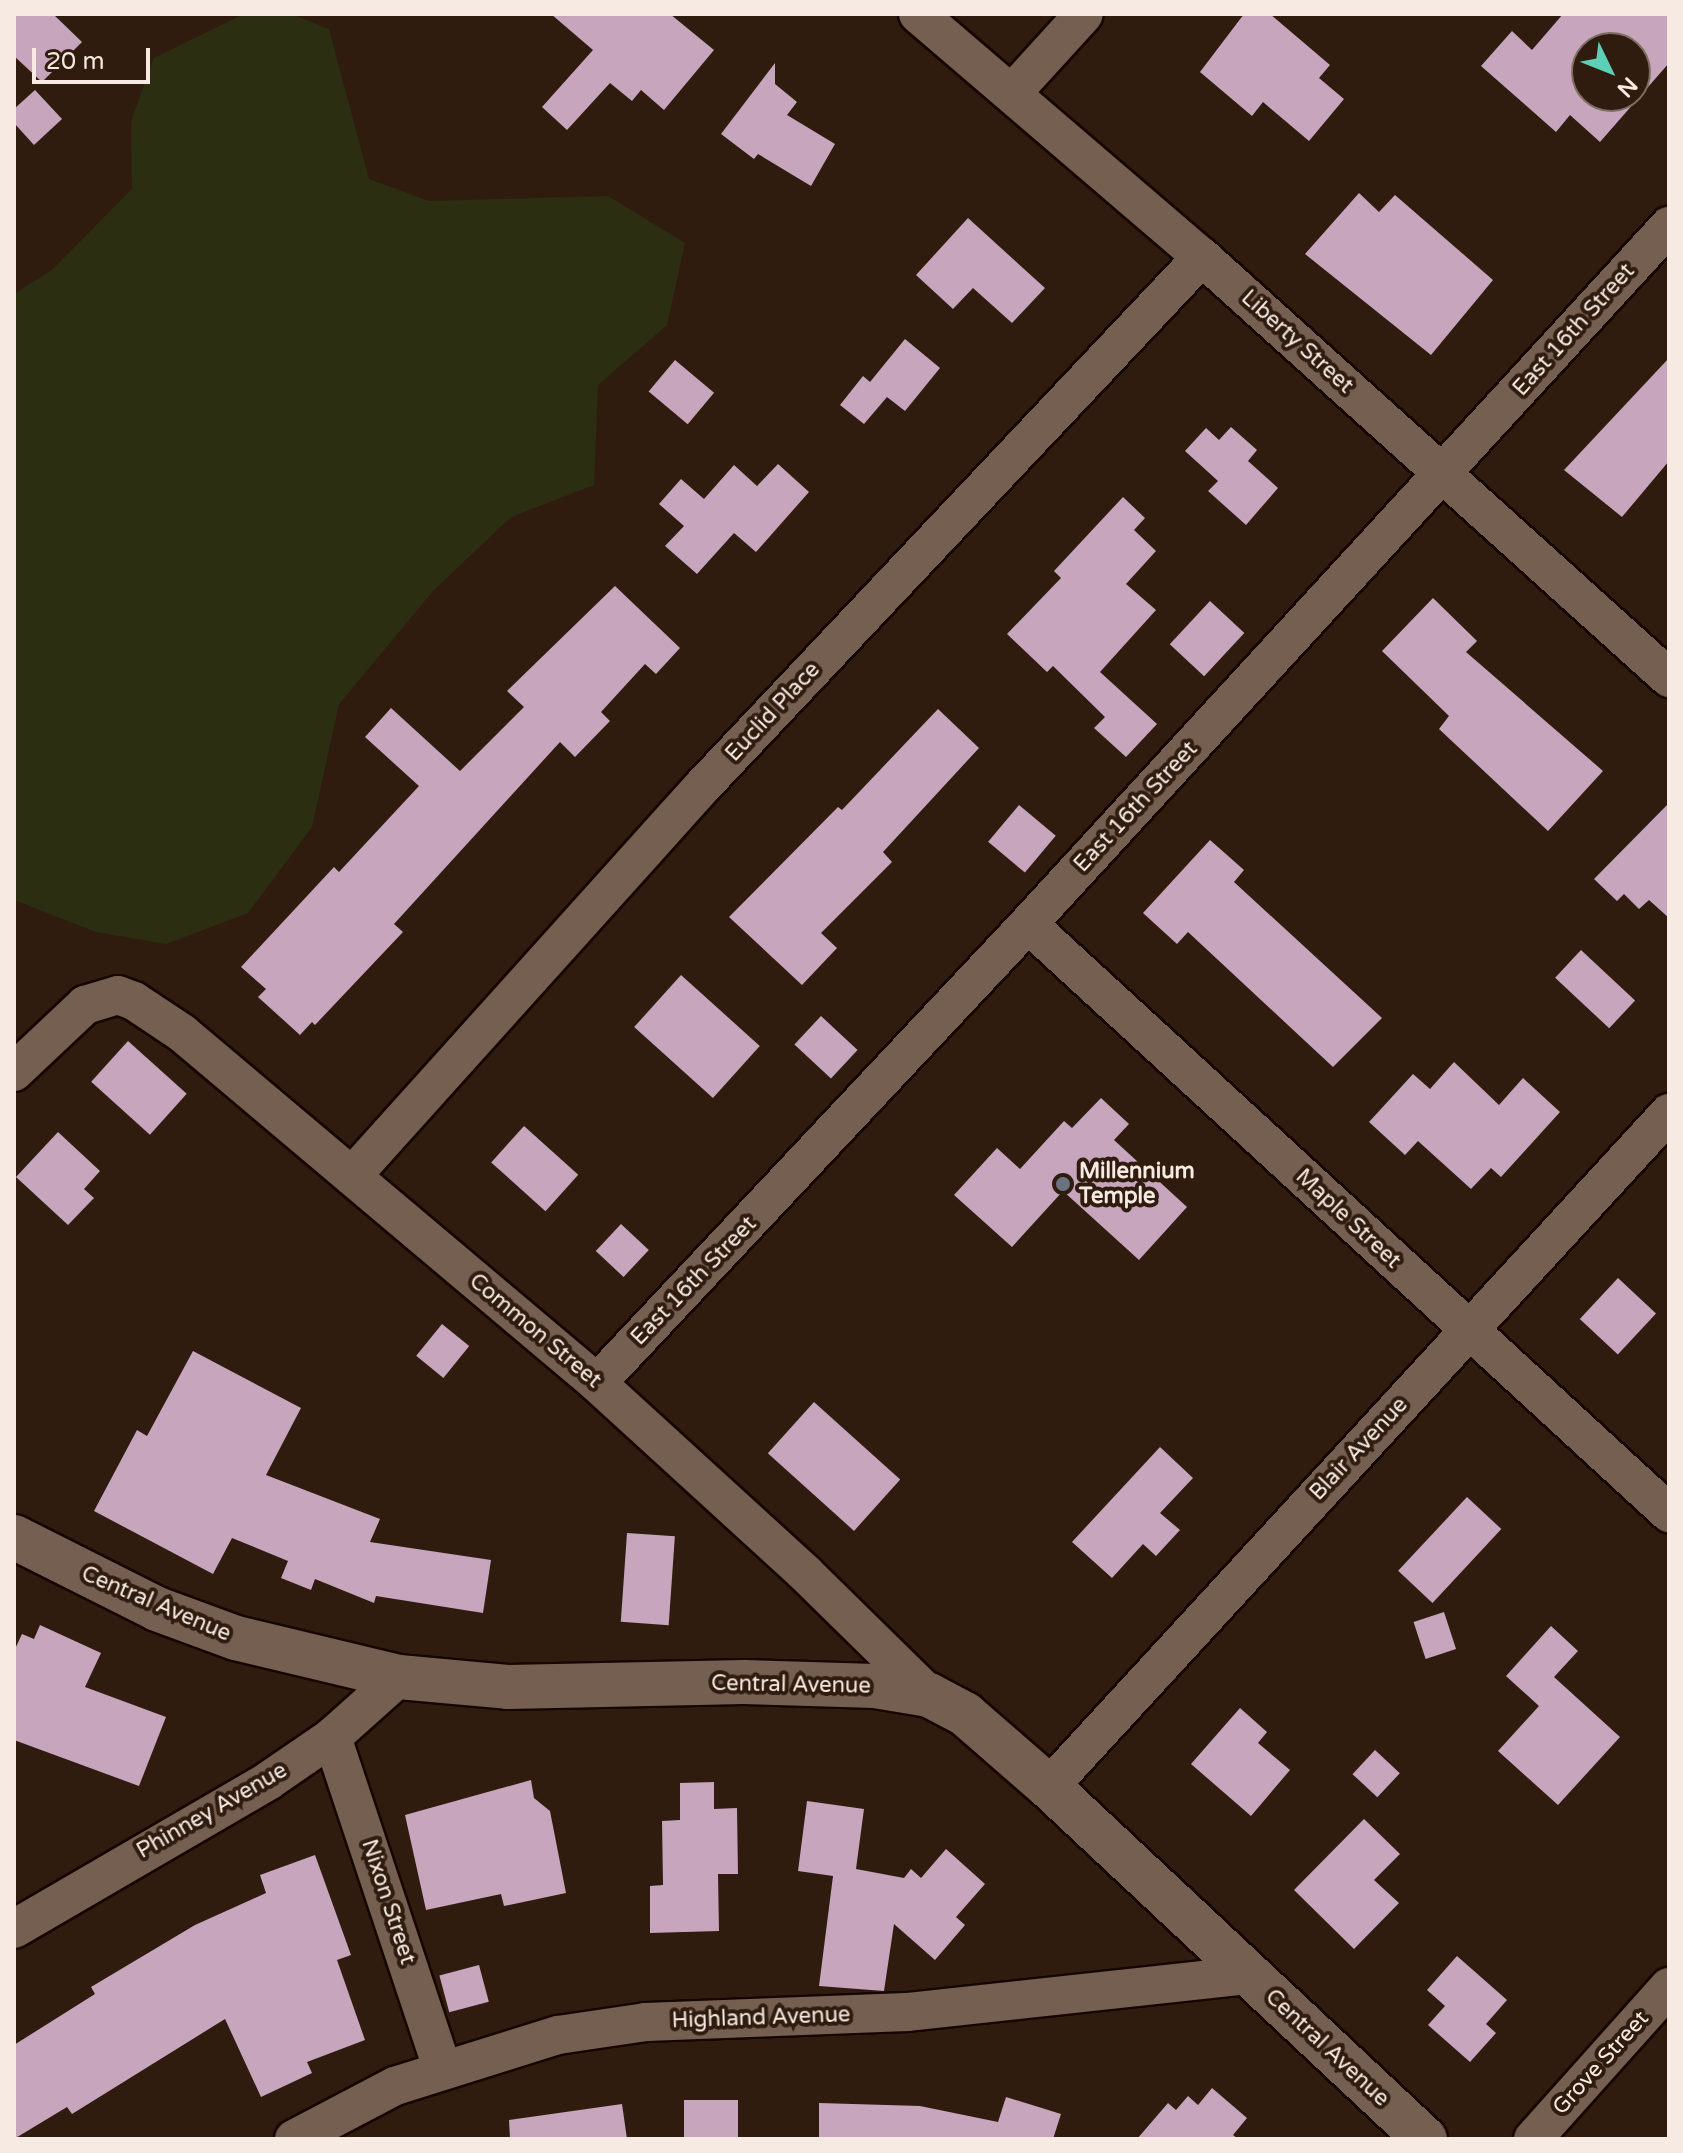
<!DOCTYPE html>
<html>
<head>
<meta charset="utf-8">
<style>
	body { margin:0 }
	#map { position:relative; width:1683px; height:2153px; overflow:hidden; background:#2f1c0f; font-family:"Varela Round",sans-serif }
	div>[style] { position:absolute }
	.green>* { inset:0; background:#2c2e11 }
	.building>* { inset:0; background:#c6a5bd; transform-origin:0 0 }
	.roads { filter:drop-shadow(2px 0 #160600) drop-shadow(-2px 0 #160600) drop-shadow(0 2px #160600) drop-shadow(0 -2px #160600) }
	.minor>* { height:38px; margin:-19px; padding:0 19px; transform-origin:19px; border-radius:19px; background:#755f50 }
	.tertiary>* { height:44px; margin:-22px; padding:0 22px; transform-origin:22px; border-radius:22px; background:#755f50 }
	.dots>* { width:22px; height:22px; translate:-50% -50%; box-sizing:border-box; border:4px solid #2f1c0f; border-radius:50% }
	span { translate:-50% -50%; white-space:nowrap; text-align:center; line-height:1.15; -webkit-text-stroke:8px #2f1c0f; paint-order:stroke }
	.street-label { font-size:22px; color:#f7eae2 }
	.poi-label { font-size:22px; color:#f7eae2; font-weight:700 }
	.left { translate:0 -50%; text-align:left }
	.frame { position:absolute; inset:0; border:16px solid #f7eae2; pointer-events:none }
	.north { position:absolute; left:1571px; top:32px; width:80px; height:80px; box-sizing:border-box; background:#2f1c0f; border:2px solid #7f6e63; border-radius:50%; rotate:133deg; font-size:22px; font-weight:700; line-height:32px; text-align:center; color:#f7eae2 }
	.north::after { content:''; display:block; margin:auto; width:28px; height:36px; background:#5eceb7; clip-path:polygon(50% 0,100% 100%,50% 72%,0 100%) }
	.scale { position:absolute; left:32px; top:48px; width:118px; height:36px; box-sizing:border-box; border:4px solid #f7eae2; border-top:0; padding-left:10px; font-size:24px; line-height:28px; white-space:nowrap; color:#f7eae2; -webkit-text-stroke:6px #2f1c0f; paint-order:stroke }
</style>
</head>
<body>
<div id="map">
	<div class="green">
		<i style="clip-path:polygon(244px 14px,291px 14px,329px 29px,369px 179px,429px 201px,608px 196px,685px 243px,667px 325px,598px 385px,594px 485px,511px 517px,433px 591px,339px 704px,312px 827px,248px 913px,166px 944px,96px 932px,14px 900px,14px 294px,52px 270px,132px 189px,131px 121px,154px 58px)"></i>
	</div>
	<div class="building">
		<i style="clip-path:polygon(14px 14px,53px 14px,82px 42px,42px 82px,14px 56px)"></i>
		<i style="clip-path:polygon(551px 14px,670px 14px,714px 50px,664px 110px,641px 90px,632px 101px,610px 83px,567px 130px,542px 107px,593px 50px)"></i>
		<i style="clip-path:polygon(1244px 14px,1270px 14px,1330px 65px,1319px 78px,1344px 99px,1309px 141px,1263px 102px,1252px 116px,1200px 72px)"></i>
		<i style="clip-path:polygon(evenodd,1563px 14px,1669px 14px,1669px 63px,1600px 142px,1570px 115px,1556px 132px,1481px 66px,1512px 31px,1532px 50px,1563px 14px,1587px 48px,1635px 48px,1635px 96px,1587px 96px,1587px 48px)"></i>
		<i style="clip-path:polygon(775px 63px,775px 84px,797px 102px,787px 115px,835px 144px,811px 186px,758px 154px,754px 159px,721px 134px)"></i>
		<i style="clip-path:polygon(35px 90px,62px 119px,34px 145px,14px 123px,14px 109px)"></i>
		<i style="clip-path:polygon(1359px 193px,1379px 212px,1395px 195px,1493px 280px,1431px 355px,1305px 254px)"></i>
		<i style="clip-path:polygon(968px 218px,1045px 288px,1012px 323px,973px 288px,953px 309px,916px 275px)"></i>
		<i style="clip-path:polygon(905px 339px,940px 368px,905px 411px,887px 397px,864px 424px,840px 405px,863px 376px,870px 382px)"></i>
		<i style="clip-path:polygon(1669px 358px,1669px 461px,1622px 517px,1564px 470px)"></i>
		<i style="left:675px;top:360px;width:51px;height:41px;rotate:40deg"></i>
		<i style="clip-path:polygon(1231px 427px,1257px 450px,1248px 461px,1278px 488px,1246px 525px,1208px 491px,1218px 481px,1185px 451px,1206px 428px,1219px 440px)"></i>
		<i style="clip-path:polygon(778px 464px,809px 492px,756px 552px,734px 533px,697px 574px,665px 546px,684px 526px,659px 504px,681px 479px,704px 499px,734px 465px,757px 486px)"></i>
		<i style="clip-path:polygon(1123px 497px,1145px 518px,1134px 530px,1156px 551px,1126px 584px,1156px 610px,1100px 672px,1157px 724px,1126px 757px,1094px 728px,1105px 717px,1053px 666px,1047px 672px,1007px 634px,1061px 578px,1054px 571px)"></i>
		<i style="clip-path:polygon(615px 586px,680px 648px,656px 674px,645px 664px,601px 712px,610px 721px,575px 757px,560px 742px,394px 924px,403px 932px,315px 1025px,312px 1022px,300px 1035px,258px 997px,266px 989px,241px 967px,334px 867px,339px 872px,419px 786px,365px 737px,391px 708px,460px 771px,524px 707px,507px 691px)"></i>
		<i style="clip-path:polygon(1433px 598px,1477px 641px,1466px 652px,1603px 771px,1548px 831px,1439px 729px,1449px 716px,1382px 651px)"></i>
		<i style="left:1210px;top:601px;width:47px;height:59px;rotate:43deg"></i>
		<i style="clip-path:polygon(938px 709px,979px 748px,883px 852px,892px 862px,821px 933px,837px 948px,802px 985px,729px 917px,838px 807px,842px 810px)"></i>
		<i style="clip-path:polygon(1669px 803px,1669px 918px,1649px 900px,1639px 909px,1624px 894px,1617px 901px,1594px 879px)"></i>
		<i style="left:1019px;top:805px;width:48px;height:48px;rotate:40deg"></i>
		<i style="clip-path:polygon(1210px 840px,1244px 870px,1234px 882px,1382px 1018px,1333px 1067px,1188px 932px,1177px 944px,1143px 913px)"></i>
		<i style="left:1581px;top:950px;width:74px;height:38px;rotate:43deg"></i>
		<i style="left:681px;top:975px;width:106px;height:70px;rotate:42deg"></i>
		<i style="left:821px;top:1016px;width:50px;height:39px;rotate:43deg"></i>
		<i style="left:128px;top:1041px;width:79px;height:55px;rotate:42deg"></i>
		<i style="clip-path:polygon(1454px 1062px,1499px 1105px,1523px 1078px,1560px 1112px,1501px 1177px,1491px 1168px,1471px 1189px,1418px 1141px,1405px 1155px,1369px 1122px,1413px 1074px,1430px 1089px)"></i>
		<i style="clip-path:polygon(1101px 1098px,1129px 1124px,1114px 1140px,1187px 1207px,1139px 1260px,1063px 1191px,1012px 1247px,954px 1195px,997px 1148px,1020px 1169px,1064px 1121px,1072px 1128px)"></i>
		<i style="left:524px;top:1126px;width:73px;height:49px;rotate:42deg"></i>
		<i style="clip-path:polygon(58px 1132px,100px 1171px,84px 1189px,94px 1198px,68px 1225px,16px 1177px)"></i>
		<i style="left:621px;top:1224px;width:38px;height:37px;rotate:43deg"></i>
		<i style="left:1618px;top:1278px;width:52px;height:56px;rotate:43deg"></i>
		<i style="left:442px;top:1324px;width:35px;height:41px;rotate:39deg"></i>
		<i style="clip-path:polygon(193px 1351px,301px 1408px,266px 1475px,380px 1519px,370px 1542px,491px 1560px,483px 1613px,376px 1596px,374px 1603px,315px 1579px,311px 1590px,281px 1578px,288px 1561px,232px 1538px,213px 1574px,94px 1511px,137px 1430px,147px 1436px)"></i>
		<i style="left:814px;top:1402px;width:116px;height:69px;rotate:42deg"></i>
		<i style="clip-path:polygon(1160px 1447px,1193px 1478px,1160px 1513px,1180px 1530px,1156px 1556px,1143px 1544px,1112px 1578px,1072px 1542px)"></i>
		<i style="left:1467px;top:1497px;width:47px;height:101px;rotate:43deg"></i>
		<i style="left:627px;top:1533px;width:48px;height:89px;rotate:4deg"></i>
		<i style="left:1444px;top:1612px;width:39px;height:32px;rotate:72deg"></i>
		<i style="clip-path:polygon(40px 1625px,101px 1653px,85px 1687px,166px 1717px,139px 1786px,14px 1740px,14px 1651px,22px 1634px,34px 1639px)"></i>
		<i style="clip-path:polygon(1551px 1626px,1578px 1651px,1554px 1677px,1620px 1737px,1558px 1805px,1498px 1751px,1539px 1706px,1506px 1676px)"></i>
		<i style="clip-path:polygon(1240px 1708px,1267px 1732px,1258px 1743px,1290px 1770px,1251px 1816px,1191px 1764px)"></i>
		<i style="left:1375px;top:1750px;width:34px;height:33px;rotate:43deg"></i>
		<i style="clip-path:polygon(531px 1780px,534px 1798px,550px 1811px,566px 1893px,504px 1906px,501px 1894px,426px 1910px,405px 1815px)"></i>
		<i style="clip-path:polygon(714px 1782px,714px 1809px,737px 1808px,738px 1874px,718px 1874px,719px 1931px,650px 1933px,650px 1886px,663px 1885px,662px 1821px,680px 1820px,680px 1783px)"></i>
		<i style="clip-path:polygon(807px 1801px,864px 1809px,856px 1869px,904px 1878px,911px 1869px,921px 1878px,946px 1849px,985px 1884px,956px 1917px,965px 1925px,935px 1960px,894px 1924px,884px 1991px,819px 1986px,833px 1876px,798px 1871px)"></i>
		<i style="clip-path:polygon(1364px 1819px,1400px 1854px,1374px 1880px,1399px 1903px,1354px 1949px,1294px 1890px)"></i>
		<i style="clip-path:polygon(315px 1855px,351px 1955px,337px 1960px,365px 2040px,307px 2062px,312px 2073px,261px 2097px,225px 2019px,72px 2114px,67px 2107px,14px 2139px,14px 2045px,95px 1994px,91px 1987px,195px 1925px,266px 1893px,260px 1875px)"></i>
		<i style="clip-path:polygon(1457px 1956px,1507px 2000px,1486px 2024px,1496px 2033px,1470px 2062px,1428px 2025px,1445px 2006px,1427px 1990px)"></i>
		<i style="left:479px;top:1965px;width:38px;height:41px;rotate:75deg"></i>
		<i style="clip-path:polygon(1212px 2088px,1247px 2118px,1233px 2135px,1238px 2139px,1137px 2139px,1168px 2103px,1176px 2110px,1188px 2096px,1198px 2105px)"></i>
		<i style="clip-path:polygon(1006px 2097px,1061px 2114px,1053px 2139px,819px 2139px,819px 2103px,920px 2106px,998px 2122px)"></i>
		<i style="left:738px;top:2100px;width:39px;height:54px;rotate:90deg"></i>
		<i style="clip-path:polygon(622px 2104px,627px 2139px,510px 2139px,509px 2120px)"></i>
	</div>
	<div class="roads">
		<div class="minor">
			<i style="left:918px;top:14px;width:374px;rotate:40.6deg"></i>
			<i style="left:1202px;top:257px;width:629px;rotate:42.03deg"></i>
			<i style="left:1013px;top:92px;width:105px;rotate:-47.7deg"></i>
			<i style="left:1028px;top:924px;width:871px;rotate:42.58deg"></i>
			<i style="left:14px;top:1072px;width:98px;rotate:-43.3deg"></i>
			<i style="left:85px;top:1005px;width:34px;rotate:-17deg"></i>
			<i style="left:118px;top:995px;width:17px;rotate:21deg"></i>
			<i style="left:134px;top:1001px;width:58px;rotate:33.7deg"></i>
			<i style="left:182px;top:1033px;width:543px;rotate:40.14deg"></i>
			<i style="left:597px;top:1383px;width:282px;rotate:42.4deg"></i>
			<i style="left:805px;top:1573px;width:174px;rotate:44.5deg"></i>
			<i style="left:352px;top:1176px;width:522px;rotate:-48.03deg"></i>
			<i style="left:701px;top:788px;width:730px;rotate:-46.67deg"></i>
			<i style="left:597px;top:1383px;width:630px;rotate:-46.8deg"></i>
			<i style="left:1028px;top:924px;width:948px;rotate:-47.44deg"></i>
			<i style="left:332px;top:1737px;width:349px;rotate:71.6deg"></i>
			<i style="left:1049px;top:1787px;width:916px;rotate:-47.39deg"></i>
			<i style="left:14px;top:1929px;width:294px;rotate:-30.2deg"></i>
			<i style="left:268px;top:1781px;width:78px;rotate:-34.5deg"></i>
			<i style="left:332px;top:1737px;width:90px;rotate:-41.8deg"></i>
			<i style="left:294px;top:2139px;width:114px;rotate:-27.7deg"></i>
			<i style="left:395px;top:2086px;width:171px;rotate:-17.4deg"></i>
			<i style="left:558px;top:2035px;width:89px;rotate:-8.4deg"></i>
			<i style="left:646px;top:2022px;width:261px;rotate:-2.2deg"></i>
			<i style="left:907px;top:2012px;width:344px;rotate:-6.2deg"></i>
			<i style="left:1533px;top:2139px;width:204px;rotate:-48.2deg"></i>
		</div>
		<div class="tertiary">
			<i style="left:14px;top:1537px;width:160px;rotate:26.7deg"></i>
			<i style="left:157px;top:1609px;width:84px;rotate:20.2deg"></i>
			<i style="left:236px;top:1638px;width:168px;rotate:13.5deg"></i>
			<i style="left:399px;top:1677px;width:109px;rotate:5.2deg"></i>
			<i style="left:508px;top:1687px;width:236px;rotate:-1.2deg"></i>
			<i style="left:744px;top:1682px;width:131px;rotate:1.7deg"></i>
			<i style="left:875px;top:1686px;width:55px;rotate:9.5deg"></i>
			<i style="left:929px;top:1695px;width:41px;rotate:27.8deg"></i>
			<i style="left:965px;top:1714px;width:111px;rotate:41deg"></i>
			<i style="left:1049px;top:1787px;width:515px;rotate:43.11deg"></i>
		</div>
	</div>
	<div class="dots">
		<i style="left:1063px;top:1184px;background:#6b7280"></i>
	</div>
	<div class="street-label">
		<span style="left:1574px;top:330px;rotate:-48deg">East 16th Street</span>
		<span style="left:1297px;top:342px;rotate:42deg">Liberty Street</span>
		<span style="left:773px;top:712px;rotate:-47deg">Euclid Place</span>
		<span style="left:1136px;top:807px;rotate:-47deg">East 16th Street</span>
		<span style="left:1348px;top:1219px;rotate:43deg">Maple Street</span>
		<span style="left:694px;top:1281px;rotate:-46deg">East 16th Street</span>
		<span style="left:535px;top:1331px;rotate:40deg">Common Street</span>
		<span style="left:1359px;top:1449px;rotate:-47deg">Blair Avenue</span>
		<span style="left:156px;top:1604px;rotate:23deg">Central Avenue</span>
		<span style="left:791px;top:1685px;rotate:1deg">Central Avenue</span>
		<span style="left:212px;top:1811px;rotate:-30deg">Phinney Avenue</span>
		<span style="left:388px;top:1902px;rotate:72deg">Nixon Street</span>
		<span style="left:761px;top:2018px;rotate:-2deg">Highland Avenue</span>
		<span style="left:1327px;top:2048px;rotate:43deg">Central Avenue</span>
		<span style="left:1601px;top:2063px;rotate:-48deg">Grove Street</span>
	</div>
	<div class="poi-label">
		<span class="left" style="left:1079px;top:1184px">Millennium<br>Temple</span>
	</div>
	<div class="frame"></div>
	<div class="north">N</div>
	<div class="scale">20 m</div>
</div>
</body>
</html>
